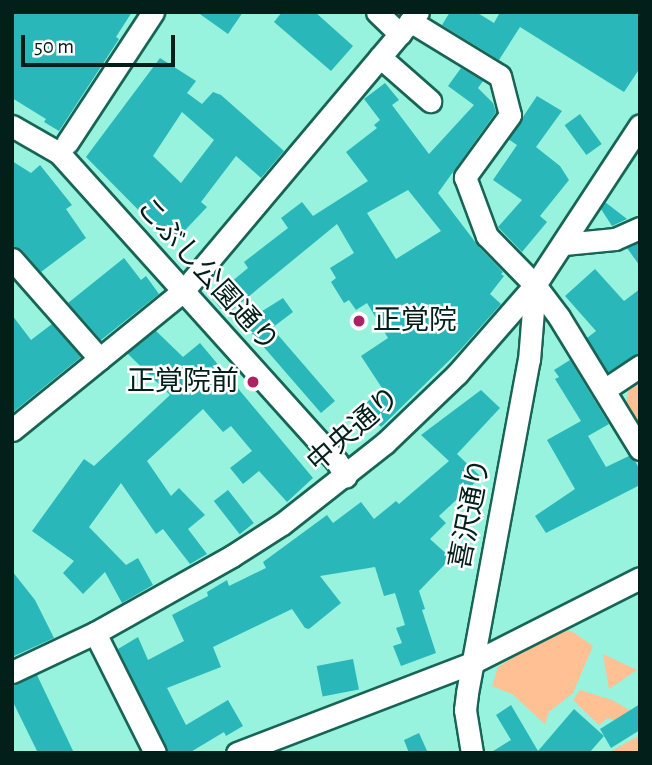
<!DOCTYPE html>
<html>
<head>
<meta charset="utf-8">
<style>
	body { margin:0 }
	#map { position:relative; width:652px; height:765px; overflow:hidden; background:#97f3dd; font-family:"Alegreya Sans","Noto Sans JP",sans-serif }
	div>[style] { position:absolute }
	.green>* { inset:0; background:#ffc093 }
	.building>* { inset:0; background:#2ab7ba; transform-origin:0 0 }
	.roads { filter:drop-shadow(2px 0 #186455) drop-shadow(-2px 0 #186455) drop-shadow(0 2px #186455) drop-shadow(0 -2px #186455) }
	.minor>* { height:21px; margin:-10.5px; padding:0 10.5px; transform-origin:10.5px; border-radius:10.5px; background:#fff }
	.dots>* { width:19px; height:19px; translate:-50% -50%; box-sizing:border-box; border:4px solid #fff; border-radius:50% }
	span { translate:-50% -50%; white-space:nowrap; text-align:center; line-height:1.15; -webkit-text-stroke:5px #fff; paint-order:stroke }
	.street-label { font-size:28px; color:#021f19 }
	.poi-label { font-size:28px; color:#021f19 }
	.left { translate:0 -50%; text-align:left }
	.right { translate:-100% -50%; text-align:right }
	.frame { position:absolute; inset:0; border:14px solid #021f19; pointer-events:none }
	.scale { position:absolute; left:21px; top:35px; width:154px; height:32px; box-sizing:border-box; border:4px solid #021f19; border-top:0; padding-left:9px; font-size:21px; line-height:24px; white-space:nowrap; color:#021f19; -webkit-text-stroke:5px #fff; paint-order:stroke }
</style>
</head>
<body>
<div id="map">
	<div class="green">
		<i style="clip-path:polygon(640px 382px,640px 426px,626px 403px,629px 389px)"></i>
		<i style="clip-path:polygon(558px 628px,573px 632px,593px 646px,573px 693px,549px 712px,545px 724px,512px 694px,492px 686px,498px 667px)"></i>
		<i style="clip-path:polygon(603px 654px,637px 670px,609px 689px)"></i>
		<i style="clip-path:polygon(580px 690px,612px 700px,631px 711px,617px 721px,608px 718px,599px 725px,573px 700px)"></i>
		<i style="clip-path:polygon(640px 735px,640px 753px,609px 753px,615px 749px)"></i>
	</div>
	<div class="building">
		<i style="clip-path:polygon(12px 12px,132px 12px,116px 37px,119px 39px,59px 131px,44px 122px,46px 119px,12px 98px)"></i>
		<i style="clip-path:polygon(197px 12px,243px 12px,228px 34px)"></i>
		<i style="clip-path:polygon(282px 12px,315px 12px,353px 46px,331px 71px,274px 22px)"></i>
		<i style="clip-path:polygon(450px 12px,476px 12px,494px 23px,499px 14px,496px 12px,640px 12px,640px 68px,624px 92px,520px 27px,499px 60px,442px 25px)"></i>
		<i style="clip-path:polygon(evenodd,160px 58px,196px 81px,187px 93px,202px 104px,213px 92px,221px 95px,284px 151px,261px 178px,236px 156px,201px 202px,207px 207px,172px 244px,86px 157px,160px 58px,182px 112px,214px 140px,181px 183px,153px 156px,182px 112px)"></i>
		<i style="clip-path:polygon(evenodd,461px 68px,483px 81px,478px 88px,493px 103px,496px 112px,438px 193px,479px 247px,503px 272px,501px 274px,504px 276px,490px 294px,501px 304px,461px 349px,381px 427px,362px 407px,382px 388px,361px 356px,388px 338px,367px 303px,356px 310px,349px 300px,344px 303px,331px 282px,336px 278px,330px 268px,354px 253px,337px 224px,226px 315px,212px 298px,248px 268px,244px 262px,288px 228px,281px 218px,302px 202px,313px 216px,368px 181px,346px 152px,377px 128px,374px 125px,380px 120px,364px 99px,385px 83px,399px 100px,392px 105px,429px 154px,474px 105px,448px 86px,461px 68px,408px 190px,441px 231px,396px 259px,367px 213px,408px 190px)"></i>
		<i style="clip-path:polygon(537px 96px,562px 111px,536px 147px,560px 166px,569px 180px,540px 216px,547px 222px,522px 252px,498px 227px,522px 200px,493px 180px,517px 145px,508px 139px)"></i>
		<i style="left:580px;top:114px;width:37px;height:19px;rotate:54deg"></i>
		<i style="clip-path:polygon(12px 161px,31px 173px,40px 165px,72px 205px,66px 209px,86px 238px,41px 272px,22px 250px,12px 246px)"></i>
		<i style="clip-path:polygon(605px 202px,627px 219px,612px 226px,601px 209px)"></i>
		<i style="clip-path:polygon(640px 242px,640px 266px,627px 248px)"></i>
		<i style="clip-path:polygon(124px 258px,141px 280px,146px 276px,159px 294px,101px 340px,68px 303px)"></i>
		<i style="clip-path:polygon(595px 269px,624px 301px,640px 289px,640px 353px,608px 372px,587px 338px,596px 331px,565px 296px)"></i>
		<i style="clip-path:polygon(283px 298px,293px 312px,272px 328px,335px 401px,321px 413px,243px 323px)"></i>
		<i style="clip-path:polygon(12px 315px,31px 340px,52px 324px,81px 357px,12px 413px)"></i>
		<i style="clip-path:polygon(155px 330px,183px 357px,200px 343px,313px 478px,287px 502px,259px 471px,243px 484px,230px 468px,252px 451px,231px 426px,223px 432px,203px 409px,147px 461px,171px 496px,179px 488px,205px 515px,188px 529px,207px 554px,190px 564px,163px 529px,156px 534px,121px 483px,89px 527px,126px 565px,138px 558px,153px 585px,122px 603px,105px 572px,83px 594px,63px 573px,74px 561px,32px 531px,84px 459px,94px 466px,170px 395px,127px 353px)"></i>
		<i style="clip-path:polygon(570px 360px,609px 424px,588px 436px,606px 467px,629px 456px,635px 461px,640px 470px,640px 485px,546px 533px,535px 516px,575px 489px,547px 440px,581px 421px,555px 379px,559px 377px,554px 370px)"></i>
		<i style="clip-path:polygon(481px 390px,500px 408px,457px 454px,481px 477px,439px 516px,446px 523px,430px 539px,451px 558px,419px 591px,425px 609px,422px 610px,436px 653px,401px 666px,393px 646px,402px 643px,396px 628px,405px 625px,395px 593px,384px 596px,375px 567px,320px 576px,341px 603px,309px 629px,305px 628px,292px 609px,213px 647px,221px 667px,167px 688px,186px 725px,228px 700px,243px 726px,226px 736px,224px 732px,189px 753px,168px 753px,118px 649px,138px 637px,148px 660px,184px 641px,172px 615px,208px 596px,207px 592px,227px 580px,229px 586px,266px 568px,263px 562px,327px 515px,333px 523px,361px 502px,374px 519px,396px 501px,399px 504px,449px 461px,421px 435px)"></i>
		<i style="left:228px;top:490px;width:42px;height:18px;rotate:52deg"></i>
		<i style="clip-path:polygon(12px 571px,35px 600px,54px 638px,12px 657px)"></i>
		<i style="left:353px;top:659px;width:31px;height:37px;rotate:79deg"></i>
		<i style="clip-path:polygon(37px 675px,74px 753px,38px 753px,12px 700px,12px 685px)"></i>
		<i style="clip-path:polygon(640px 704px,640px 730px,611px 748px,600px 729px)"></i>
		<i style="clip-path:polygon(511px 705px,538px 751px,574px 709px,604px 736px,589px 753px,490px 753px,511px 740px,496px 715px)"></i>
		<i style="clip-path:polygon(419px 733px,428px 753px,409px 753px,404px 740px)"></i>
	</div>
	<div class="roads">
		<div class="minor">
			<i style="left:377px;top:12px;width:32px;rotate:44deg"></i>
			<i style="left:410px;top:21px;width:105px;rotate:31.4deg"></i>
			<i style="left:500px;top:76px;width:40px;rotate:75.6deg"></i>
			<i style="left:510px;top:115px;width:77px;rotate:126deg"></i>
			<i style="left:465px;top:177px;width:63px;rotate:69.6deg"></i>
			<i style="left:487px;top:236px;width:69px;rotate:45.6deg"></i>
			<i style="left:535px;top:285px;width:40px;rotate:53deg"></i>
			<i style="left:559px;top:317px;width:155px;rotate:58.5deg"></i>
			<i style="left:380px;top:57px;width:67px;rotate:41.3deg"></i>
			<i style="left:12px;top:126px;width:54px;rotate:29.9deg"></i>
			<i style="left:59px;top:153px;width:416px;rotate:48deg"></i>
			<i style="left:337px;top:462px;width:17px;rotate:59deg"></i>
			<i style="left:67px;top:143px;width:157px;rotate:-56.7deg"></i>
			<i style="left:564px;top:244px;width:51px;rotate:-5.6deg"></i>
			<i style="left:615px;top:239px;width:27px;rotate:-24deg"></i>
			<i style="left:12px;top:259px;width:133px;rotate:48.7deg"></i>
			<i style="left:604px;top:390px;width:43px;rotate:-33.7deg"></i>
			<i style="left:12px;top:430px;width:222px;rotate:-39.1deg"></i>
			<i style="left:184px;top:290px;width:363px;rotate:-49.9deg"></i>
			<i style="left:95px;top:633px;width:134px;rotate:63.4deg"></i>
			<i style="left:12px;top:672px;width:92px;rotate:-25.2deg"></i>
			<i style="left:95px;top:633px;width:157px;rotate:-29.3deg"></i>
			<i style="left:232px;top:556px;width:59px;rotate:-32.6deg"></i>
			<i style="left:282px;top:524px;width:131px;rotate:-38.2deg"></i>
			<i style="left:385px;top:443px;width:100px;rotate:-43.8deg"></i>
			<i style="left:457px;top:374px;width:118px;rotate:-48.8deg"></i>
			<i style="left:535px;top:285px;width:191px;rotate:-56.7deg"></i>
			<i style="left:237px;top:753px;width:252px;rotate:-21deg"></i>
			<i style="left:472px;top:663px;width:188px;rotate:-26.8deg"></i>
			<i style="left:472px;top:753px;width:44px;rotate:-99.2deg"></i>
			<i style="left:465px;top:710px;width:17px;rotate:-83deg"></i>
			<i style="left:467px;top:693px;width:339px;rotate:-79.5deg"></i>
			<i style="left:529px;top:360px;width:75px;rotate:-85.4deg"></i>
		</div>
	</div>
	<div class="dots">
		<i style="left:359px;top:321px;background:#ac2365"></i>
		<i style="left:253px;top:382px;background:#ac2365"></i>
	</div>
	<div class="street-label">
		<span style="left:207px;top:275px;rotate:48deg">こぶし公園通り</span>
		<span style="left:354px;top:430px;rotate:-41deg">中央通り</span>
		<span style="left:471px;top:514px;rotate:-79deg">喜沢通り</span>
	</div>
	<div class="poi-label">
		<span class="left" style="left:373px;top:321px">正覚院</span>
		<span class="right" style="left:239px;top:382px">正覚院前</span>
	</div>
	<div class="frame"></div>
	<div class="scale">50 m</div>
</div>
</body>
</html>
